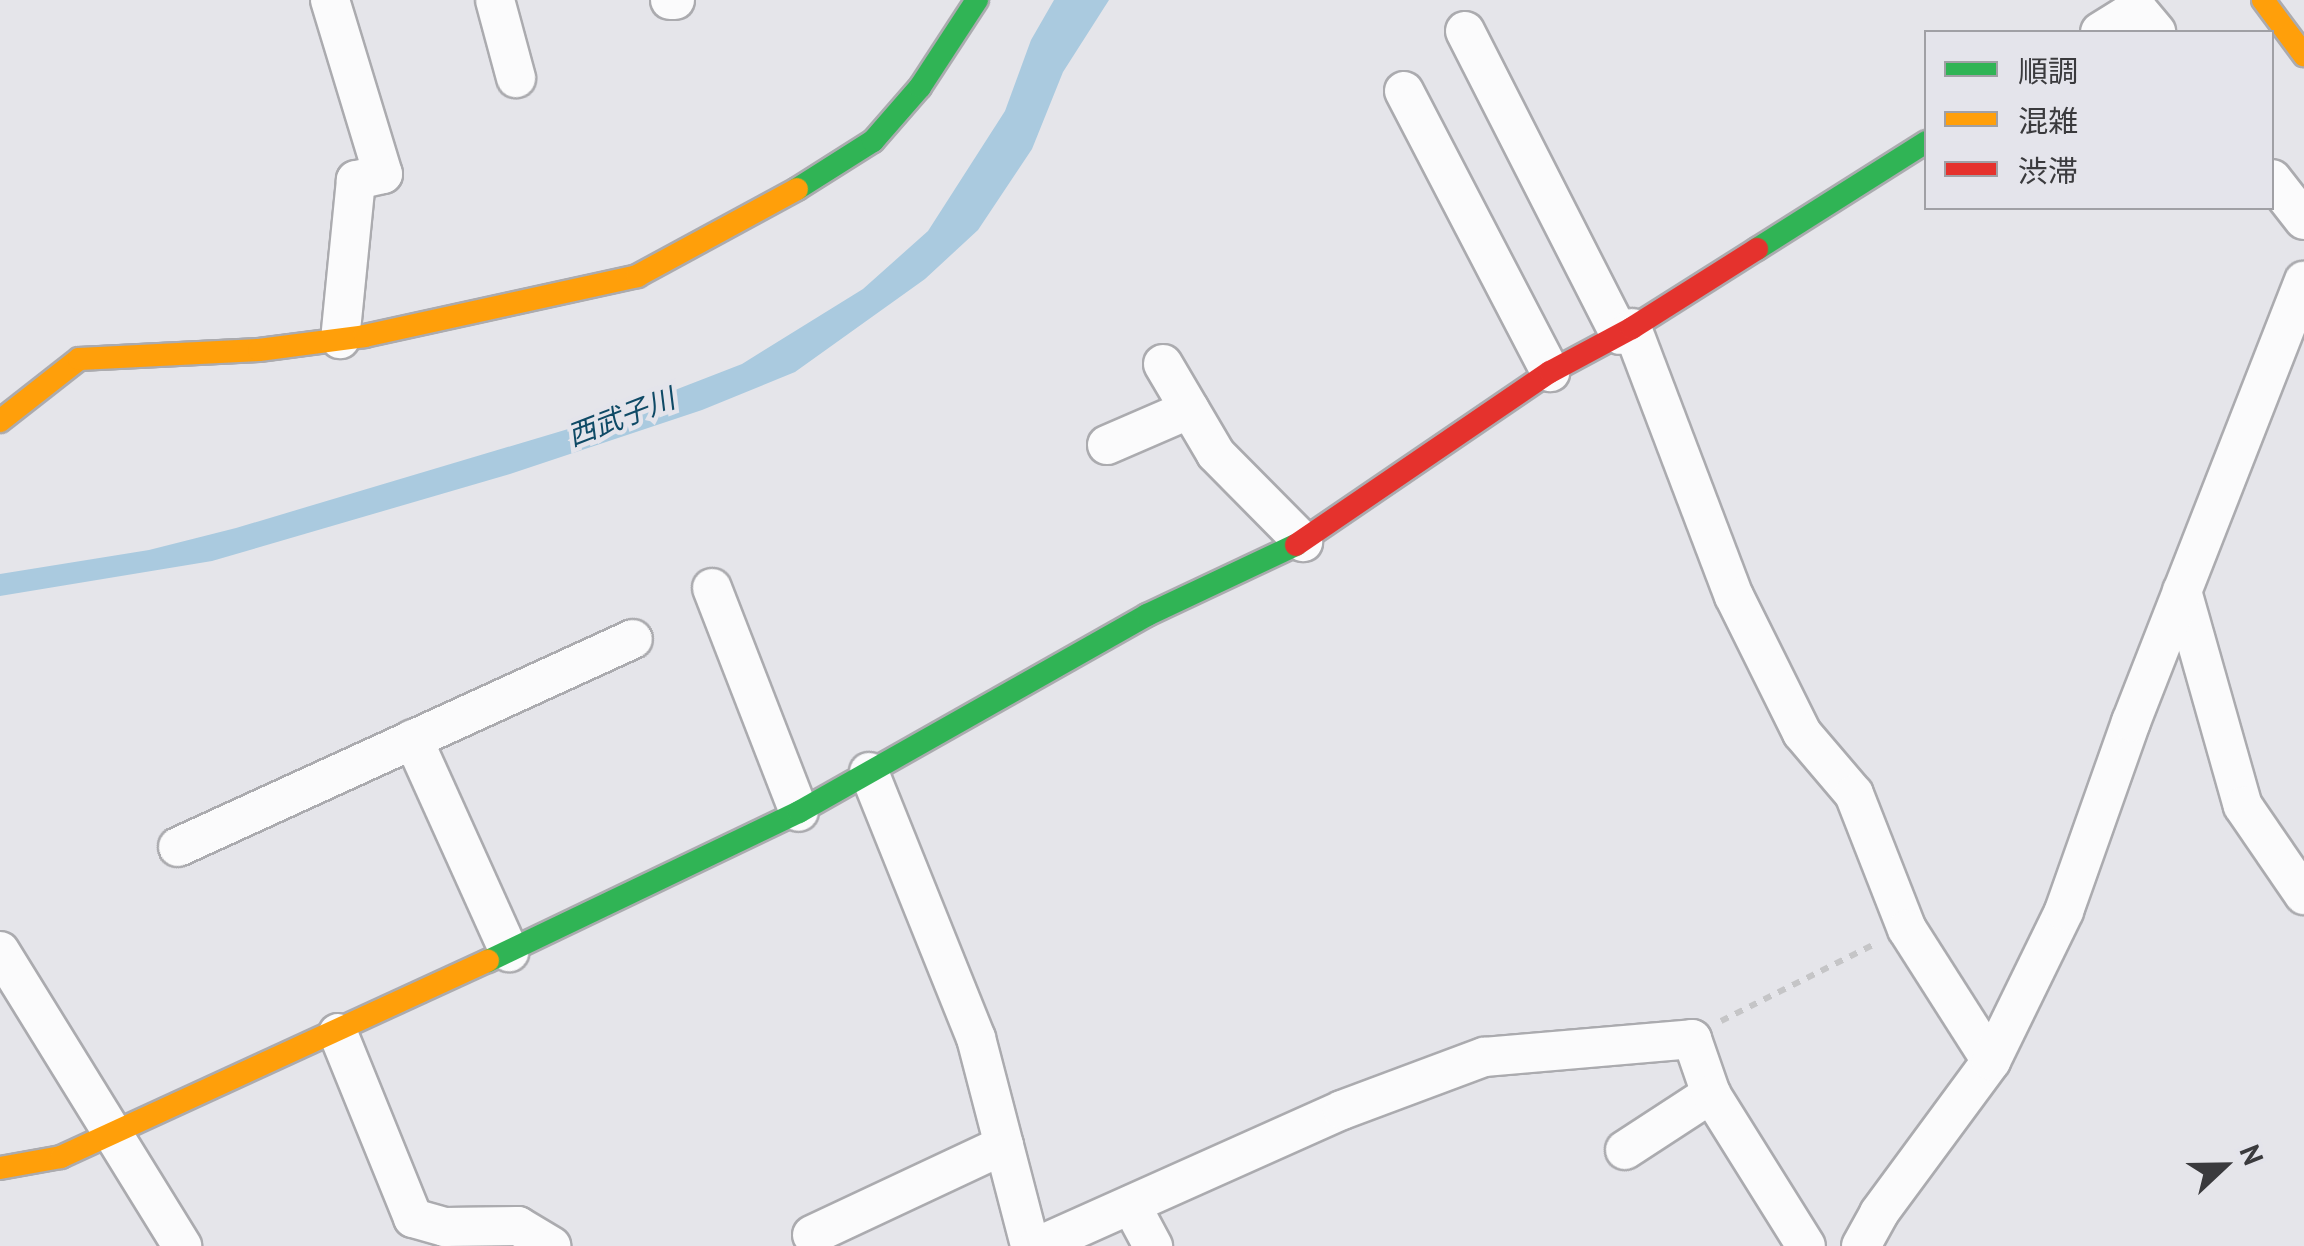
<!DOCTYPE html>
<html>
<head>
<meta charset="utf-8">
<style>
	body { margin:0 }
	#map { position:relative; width:2304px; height:1246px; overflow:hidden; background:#e5e5ea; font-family:"PT Sans","Noto Sans JP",sans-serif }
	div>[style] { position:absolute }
	.water>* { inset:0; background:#aacadf }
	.path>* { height:6px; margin-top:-3px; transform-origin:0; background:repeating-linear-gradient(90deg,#c5c5c7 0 8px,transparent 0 16px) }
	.roads { filter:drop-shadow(2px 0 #ababaf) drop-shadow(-2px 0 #ababaf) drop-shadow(0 2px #ababaf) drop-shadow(0 -2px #ababaf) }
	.street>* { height:38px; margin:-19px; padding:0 19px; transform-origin:19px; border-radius:19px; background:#fbfbfc }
	.fast>* { height:22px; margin:-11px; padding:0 11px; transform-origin:11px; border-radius:11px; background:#30b455 }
	.slow>* { height:22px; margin:-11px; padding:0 11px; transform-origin:11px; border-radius:11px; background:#ff9f0a }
	.jam>* { height:22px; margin:-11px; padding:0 11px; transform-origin:11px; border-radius:11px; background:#e5322d }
	span { translate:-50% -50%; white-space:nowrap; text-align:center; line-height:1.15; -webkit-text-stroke:9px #e4e4eb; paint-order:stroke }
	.water-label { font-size:28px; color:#0f4a66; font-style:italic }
	.legend { position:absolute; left:1924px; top:30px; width:350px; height:180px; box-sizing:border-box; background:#e4e4eb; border:2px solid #a0a0a5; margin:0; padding:12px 18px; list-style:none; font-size:30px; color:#3a3a3d }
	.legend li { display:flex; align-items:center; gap:20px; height:50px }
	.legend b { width:50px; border:2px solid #a0a0a5 }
	.north { position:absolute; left:2174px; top:1116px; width:100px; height:100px; -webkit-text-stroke:8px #e4e4eb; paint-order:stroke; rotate:68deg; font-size:28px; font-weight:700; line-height:40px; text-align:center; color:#3a3a3d }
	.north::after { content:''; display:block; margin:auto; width:35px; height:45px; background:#3a3a3d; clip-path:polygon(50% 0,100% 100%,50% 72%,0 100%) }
</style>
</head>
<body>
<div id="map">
	<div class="water">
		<i style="clip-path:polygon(1054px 0,1109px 0,1063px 72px,1032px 149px,978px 230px,925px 279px,795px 372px,702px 410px,510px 474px,212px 561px,0 596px,0 574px,149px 550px,236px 528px,595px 421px,742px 364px,863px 289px,928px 231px,1005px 111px,1031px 40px)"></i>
	</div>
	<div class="path">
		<i style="left:1721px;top:1021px;width:172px;rotate:-26.6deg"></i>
	</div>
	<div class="roads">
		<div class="street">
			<i style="left:330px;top:0;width:182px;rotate:73.1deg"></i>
			<i style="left:383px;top:174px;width:28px;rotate:167deg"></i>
			<i style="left:356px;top:180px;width:160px;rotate:95.7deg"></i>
			<i style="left:495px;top:0;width:81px;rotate:74.9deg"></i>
			<i style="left:670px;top:0;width:5px"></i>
			<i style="left:1465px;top:31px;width:341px;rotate:63deg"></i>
			<i style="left:2100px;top:32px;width:44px;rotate:-31.9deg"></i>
			<i style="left:2137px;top:9px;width:30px;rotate:50deg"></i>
			<i style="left:1404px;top:91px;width:317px;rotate:62.5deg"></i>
			<i style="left:2272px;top:179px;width:52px;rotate:52deg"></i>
			<i style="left:1632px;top:328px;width:287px;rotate:69.2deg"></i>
			<i style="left:1734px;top:596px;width:153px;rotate:63.6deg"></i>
			<i style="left:1802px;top:733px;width:80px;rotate:49.6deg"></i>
			<i style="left:1854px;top:794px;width:145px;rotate:68.6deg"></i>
			<i style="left:1907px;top:929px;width:156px;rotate:57.5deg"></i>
			<i style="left:1163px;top:364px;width:104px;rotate:59.5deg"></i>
			<i style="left:1216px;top:454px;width:124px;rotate:45.3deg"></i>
			<i style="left:1107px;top:445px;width:90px;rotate:-23.4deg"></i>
			<i style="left:712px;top:588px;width:240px;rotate:68.8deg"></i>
			<i style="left:2182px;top:591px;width:223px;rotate:74.2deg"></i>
			<i style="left:2243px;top:806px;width:108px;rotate:55.6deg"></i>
			<i style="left:413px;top:739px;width:234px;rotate:65.7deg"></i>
			<i style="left:869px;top:772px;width:287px;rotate:68.1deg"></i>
			<i style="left:976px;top:1038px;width:215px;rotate:75.4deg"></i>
			<i style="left:178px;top:847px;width:500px;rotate:-24.57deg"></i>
			<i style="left:0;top:951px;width:347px;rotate:58.3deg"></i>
			<i style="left:338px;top:1033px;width:200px;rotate:67.9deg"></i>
			<i style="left:413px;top:1218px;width:33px;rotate:16deg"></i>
			<i style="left:445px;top:1227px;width:73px;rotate:-0.8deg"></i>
			<i style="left:518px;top:1226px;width:39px;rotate:31deg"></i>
			<i style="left:1625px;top:1150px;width:103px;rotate:-33.1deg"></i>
			<i style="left:1131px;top:1205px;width:47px;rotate:61.8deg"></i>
			<i style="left:812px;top:1235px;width:212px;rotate:-25.1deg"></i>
			<i style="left:1038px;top:1246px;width:333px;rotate:-24.1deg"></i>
			<i style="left:1342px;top:1110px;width:152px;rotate:-20.5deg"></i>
			<i style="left:1484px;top:1057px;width:209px;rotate:-4.9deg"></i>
			<i style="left:1692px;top:1039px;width:58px;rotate:70.9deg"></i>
			<i style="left:1711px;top:1094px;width:179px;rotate:58deg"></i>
			<i style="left:1861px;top:1246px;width:38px;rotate:-61deg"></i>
			<i style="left:1879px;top:1213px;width:189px;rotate:-53.6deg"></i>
			<i style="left:1991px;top:1061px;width:167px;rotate:-64deg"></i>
			<i style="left:2064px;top:911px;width:201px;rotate:-70.5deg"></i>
			<i style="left:2131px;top:722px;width:474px;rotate:-68.6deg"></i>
		</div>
		<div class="fast">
			<i style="left:797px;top:189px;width:90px;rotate:-32.3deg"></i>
			<i style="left:873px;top:141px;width:72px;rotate:-49deg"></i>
			<i style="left:920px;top:87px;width:104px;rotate:-56.8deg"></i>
			<i style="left:1757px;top:249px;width:200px;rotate:-32.3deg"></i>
			<i style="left:488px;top:961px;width:345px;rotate:-25.6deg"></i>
			<i style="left:799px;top:812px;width:400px;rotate:-29.5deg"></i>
			<i style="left:1147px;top:615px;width:165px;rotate:-25.2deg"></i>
		</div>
		<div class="slow">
			<i style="left:2263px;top:0;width:69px;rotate:53.3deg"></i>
			<i style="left:0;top:421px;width:100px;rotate:-38.1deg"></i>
			<i style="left:79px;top:359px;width:180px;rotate:-2.9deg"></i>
			<i style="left:259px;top:350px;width:107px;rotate:-7.5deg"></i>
			<i style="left:365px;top:336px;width:279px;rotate:-12.4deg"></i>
			<i style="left:637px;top:276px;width:182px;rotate:-28.5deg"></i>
			<i style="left:0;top:1168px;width:62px;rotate:-10.2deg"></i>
			<i style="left:61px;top:1157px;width:470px;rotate:-24.7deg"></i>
		</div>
		<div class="jam">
			<i style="left:1296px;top:545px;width:307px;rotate:-34.3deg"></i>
			<i style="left:1550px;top:372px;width:93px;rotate:-28.2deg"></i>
			<i style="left:1632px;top:328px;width:148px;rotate:-32.3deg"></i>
		</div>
	</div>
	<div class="water-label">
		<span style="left:621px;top:417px;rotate:-21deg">西武子川</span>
	</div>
	<ul class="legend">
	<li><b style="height:12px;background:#30b455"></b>順調</li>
	<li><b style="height:12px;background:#ff9f0a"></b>混雑</li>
	<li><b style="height:12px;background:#e5322d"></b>渋滞</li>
	</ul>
	<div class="north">N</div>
</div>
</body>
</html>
